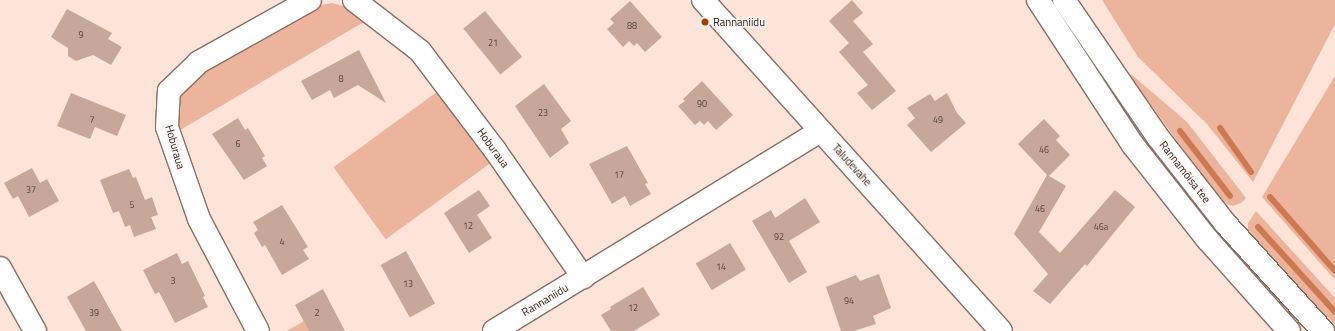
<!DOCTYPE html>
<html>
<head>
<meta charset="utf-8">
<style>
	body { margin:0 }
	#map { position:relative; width:1335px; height:331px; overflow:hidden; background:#fde3d8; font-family:"Titillium Web",sans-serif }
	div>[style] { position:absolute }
	.green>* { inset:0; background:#ecb49c; transform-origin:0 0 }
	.stream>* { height:6px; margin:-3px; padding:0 3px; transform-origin:3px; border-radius:3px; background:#cc7851 }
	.building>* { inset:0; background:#c6a79a; transform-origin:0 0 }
	.roads { filter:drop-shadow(1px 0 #8b6f62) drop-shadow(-1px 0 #8b6f62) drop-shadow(0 1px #8b6f62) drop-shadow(0 -1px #8b6f62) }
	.minor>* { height:22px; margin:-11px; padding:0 11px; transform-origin:11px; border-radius:11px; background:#fff }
	.dots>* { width:11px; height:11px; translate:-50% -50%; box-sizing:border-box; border:2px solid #fcf5f2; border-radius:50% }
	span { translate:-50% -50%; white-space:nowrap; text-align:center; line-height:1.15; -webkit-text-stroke:3px #fcf5f2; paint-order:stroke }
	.number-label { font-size:9px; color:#55443d }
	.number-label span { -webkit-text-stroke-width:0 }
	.poi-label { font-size:11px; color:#2f231e }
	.left { translate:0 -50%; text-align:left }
	.street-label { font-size:11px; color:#2f231e }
</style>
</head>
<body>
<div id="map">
	<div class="green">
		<i style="clip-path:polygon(1102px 0,1335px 0,1335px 24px,1253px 182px,1207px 124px,1138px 57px)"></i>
		<i style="clip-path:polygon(332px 3px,357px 10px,369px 19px,175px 133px,176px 94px,193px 73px,311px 7px)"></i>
		<i style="clip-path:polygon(1132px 75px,1187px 122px,1246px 198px,1241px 203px,1233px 206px,1222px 203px,1130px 76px)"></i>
		<i style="clip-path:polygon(1335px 76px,1335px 280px,1262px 197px)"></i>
		<i style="left:441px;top:89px;width:89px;height:133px;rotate:54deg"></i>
		<i style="clip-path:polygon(1256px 211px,1335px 298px,1335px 325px,1289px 279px,1248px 230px,1248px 223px)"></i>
		<i style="clip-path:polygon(304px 321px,309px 331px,287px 331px)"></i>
	</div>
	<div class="stream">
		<i style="left:1220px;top:128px;width:54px;rotate:54.8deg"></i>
		<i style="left:1180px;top:131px;width:82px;rotate:52.4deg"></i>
		<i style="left:1270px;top:197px;width:98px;rotate:48.7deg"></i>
		<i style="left:1258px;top:227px;width:115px;rotate:47.8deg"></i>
	</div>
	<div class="building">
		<i style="clip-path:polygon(852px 0,863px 13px,853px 21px,873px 44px,863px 52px,896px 91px,872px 110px,857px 93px,868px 85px,839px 52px,849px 43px,829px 21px)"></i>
		<i style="clip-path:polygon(630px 1px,662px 37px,645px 52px,637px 43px,634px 46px,629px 41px,623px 47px,607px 29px,614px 23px,610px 19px)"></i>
		<i style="clip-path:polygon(67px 9px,112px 33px,108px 39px,122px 47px,111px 65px,93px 55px,76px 61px,68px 56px,68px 48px,51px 37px)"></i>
		<i style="left:485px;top:11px;width:59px;height:28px;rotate:51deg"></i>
		<i style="clip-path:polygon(359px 50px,386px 103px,358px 85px,334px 98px,330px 90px,312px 100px,301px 81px)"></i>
		<i style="clip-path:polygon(702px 81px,733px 115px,716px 130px,708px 121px,704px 125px,700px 121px,695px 125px,678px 106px,685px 101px,683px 99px)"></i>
		<i style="clip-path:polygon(544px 84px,571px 121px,561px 129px,569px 143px,550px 158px,515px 106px)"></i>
		<i style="clip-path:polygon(71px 93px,126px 115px,117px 136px,95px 127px,90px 139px,57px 126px)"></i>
		<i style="clip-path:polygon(947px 93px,957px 113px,966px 123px,931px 152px,907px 125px,915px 118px,907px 108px,930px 94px,935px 101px)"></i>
		<i style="clip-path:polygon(238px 118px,245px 130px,248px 128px,265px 156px,262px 158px,267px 166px,244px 180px,212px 134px)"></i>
		<i style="clip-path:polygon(1044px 119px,1060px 136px,1056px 140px,1070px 155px,1049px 176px,1066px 186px,1039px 232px,1060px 253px,1115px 190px,1135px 207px,1087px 266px,1085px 264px,1050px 304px,1033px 291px,1048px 274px,1014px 234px,1047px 175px,1018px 144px)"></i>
		<i style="clip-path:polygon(627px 146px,648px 183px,645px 184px,651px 194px,630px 206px,625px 196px,612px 204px,589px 164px)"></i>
		<i style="clip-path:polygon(32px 168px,40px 183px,47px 179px,59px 201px,29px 217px,18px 196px,13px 199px,4px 183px)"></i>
		<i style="clip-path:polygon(129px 169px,133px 178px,136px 177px,145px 200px,152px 197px,158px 215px,151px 217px,156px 229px,134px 237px,130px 225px,125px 227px,119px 211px,113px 213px,100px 180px)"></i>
		<i style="clip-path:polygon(479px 190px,490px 206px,477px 215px,492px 238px,469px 253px,444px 213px)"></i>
		<i style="clip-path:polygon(805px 198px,820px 222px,789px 241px,807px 272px,789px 283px,752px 221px,771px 210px,775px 218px)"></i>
		<i style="clip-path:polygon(282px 205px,308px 247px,303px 250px,309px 259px,282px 275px,265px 245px,262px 247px,254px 233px,258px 230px,253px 222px)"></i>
		<i style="left:730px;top:243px;width:31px;height:40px;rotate:59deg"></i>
		<i style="left:406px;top:251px;width:60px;height:29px;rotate:61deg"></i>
		<i style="clip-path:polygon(177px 253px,182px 264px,188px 261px,205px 296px,203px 297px,208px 307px,175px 323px,159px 292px,155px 294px,143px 270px)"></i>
		<i style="clip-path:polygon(879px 274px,891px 308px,873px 316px,876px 324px,854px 331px,841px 331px,826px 287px,856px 275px,860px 281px)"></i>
		<i style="clip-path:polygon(94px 281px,122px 331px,86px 331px,67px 297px)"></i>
		<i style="clip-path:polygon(643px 287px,660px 315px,634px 331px,611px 331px,601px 315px,611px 309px,610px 307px)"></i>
		<i style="clip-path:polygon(323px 289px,345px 331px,309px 331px,295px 305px)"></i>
	</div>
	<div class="roads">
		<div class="minor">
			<i style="left:354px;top:0;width:83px;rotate:37.7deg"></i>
			<i style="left:420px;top:51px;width:124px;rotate:52.9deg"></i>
			<i style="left:495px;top:150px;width:155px;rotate:55.3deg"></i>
			<i style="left:703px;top:0;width:445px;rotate:48deg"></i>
			<i style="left:1038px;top:0;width:173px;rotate:56.8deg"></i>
			<i style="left:1133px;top:145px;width:120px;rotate:51.8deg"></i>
			<i style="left:1207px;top:239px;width:123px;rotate:48.3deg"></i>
			<i style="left:1064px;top:0;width:165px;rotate:55.6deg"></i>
			<i style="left:1157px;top:136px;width:110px;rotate:52deg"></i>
			<i style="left:1225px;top:223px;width:146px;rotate:47.8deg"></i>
			<i style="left:0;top:268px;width:72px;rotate:60.9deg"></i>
			<i style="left:258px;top:331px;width:127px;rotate:-117.8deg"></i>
			<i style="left:199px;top:219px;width:97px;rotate:-109.2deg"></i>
			<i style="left:167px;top:127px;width:36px;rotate:-87deg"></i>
			<i style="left:169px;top:91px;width:42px;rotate:-44deg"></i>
			<i style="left:199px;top:62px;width:127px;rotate:-29.2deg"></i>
			<i style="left:494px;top:331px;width:383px;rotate:-31.5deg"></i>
		</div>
	</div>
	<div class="dots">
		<i style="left:705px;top:22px;background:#a44201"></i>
	</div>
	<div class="number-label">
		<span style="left:632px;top:26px">88</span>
		<span style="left:81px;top:35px">9</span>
		<span style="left:493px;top:43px">21</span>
		<span style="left:341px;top:79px">8</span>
		<span style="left:702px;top:104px">90</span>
		<span style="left:543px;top:113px">23</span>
		<span style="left:92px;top:120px">7</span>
		<span style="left:938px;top:120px">49</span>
		<span style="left:238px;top:144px">6</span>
		<span style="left:1044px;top:150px">46</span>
		<span style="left:619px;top:175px">17</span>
		<span style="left:31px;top:190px">37</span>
		<span style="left:132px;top:205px">5</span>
		<span style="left:1040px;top:209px">46</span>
		<span style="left:468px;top:226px">12</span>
		<span style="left:1101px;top:227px">46a</span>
		<span style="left:779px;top:237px">92</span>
		<span style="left:282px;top:242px">4</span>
		<span style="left:721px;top:267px">14</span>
		<span style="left:173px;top:281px">3</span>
		<span style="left:408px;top:284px">13</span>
		<span style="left:849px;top:301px">94</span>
		<span style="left:633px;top:308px">12</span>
		<span style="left:94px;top:313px">39</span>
		<span style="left:317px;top:313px">2</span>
	</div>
	<div class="poi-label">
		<span class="left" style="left:713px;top:22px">Rannaniidu</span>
	</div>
	<div class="street-label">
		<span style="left:175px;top:147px;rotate:74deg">Hoburaua</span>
		<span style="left:493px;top:148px;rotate:54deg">Hoburaua</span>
		<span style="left:852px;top:165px;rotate:48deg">Taludevahe</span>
		<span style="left:1185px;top:172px;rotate:52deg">Rannamõisa tee</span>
		<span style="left:545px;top:300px;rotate:-31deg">Rannaniidu</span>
	</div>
</div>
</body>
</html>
